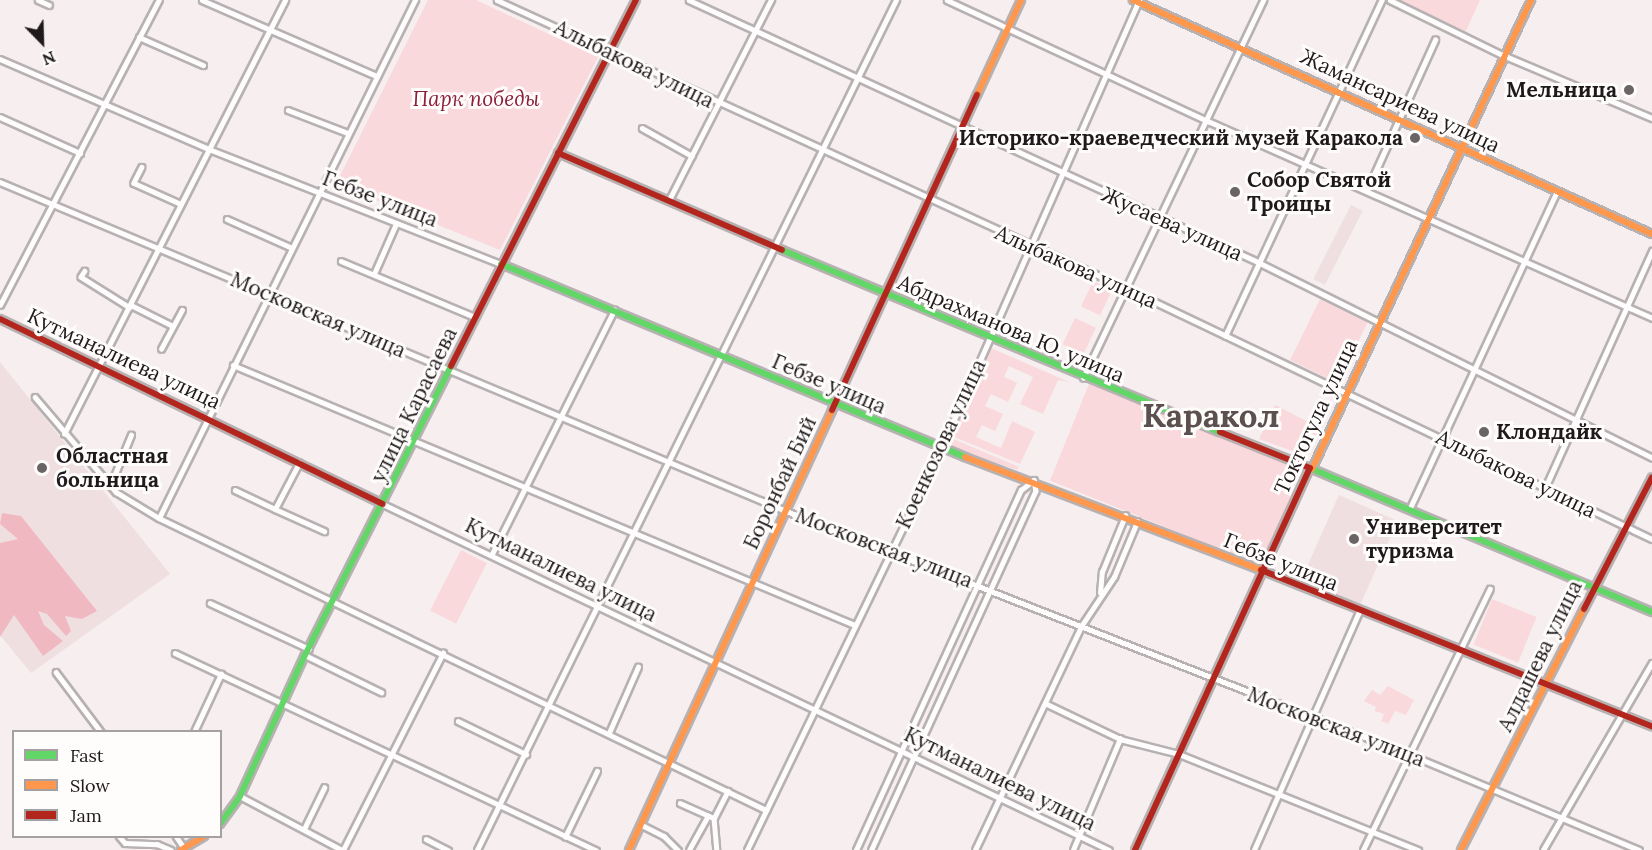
<!DOCTYPE html>
<html>
<head>
<meta charset="utf-8">
<style>
	body { margin:0 }
	#map { position:relative; width:1652px; height:850px; overflow:hidden; background:#f6eeef; font-family:Lora,serif }
	div>[style] { position:absolute }
	.built>* { inset:0; background:#efdfe1; transform-origin:0 0 }
	.green>* { inset:0; background:#fad9dc; transform-origin:0 0 }
	.forest>* { inset:0; background:#f0b9c1 }
	.roads { filter:drop-shadow(2px 0 #b7b1b2) drop-shadow(-2px 0 #b7b1b2) drop-shadow(0 2px #b7b1b2) drop-shadow(0 -2px #b7b1b2) }
	.street>* { height:4.5px; margin:-2.25px; padding:0 2.25px; transform-origin:2.25px; border-radius:2.25px; background:#fefcfd }
	.fast>* { height:6px; margin:-3px; padding:0 3px; transform-origin:3px; border-radius:3px; background:#63d668 }
	.slow>* { height:6px; margin:-3px; padding:0 3px; transform-origin:3px; border-radius:3px; background:#ff974d }
	.jam>* { height:6px; margin:-3px; padding:0 3px; transform-origin:3px; border-radius:3px; background:#b3261e }
	.dots>* { width:16px; height:16px; translate:-50% -50%; box-sizing:border-box; border:3px solid #fffcfc; border-radius:50% }
	span { translate:-50% -50%; white-space:nowrap; text-align:center; line-height:1.15; -webkit-text-stroke:6px #fffcfc; paint-order:stroke }
	.street-label { font-size:21px; color:#1e191a }
	.poi-label { font-size:21px; color:#1e191a; font-weight:700 }
	.right { translate:-100% -50%; text-align:right }
	.left { translate:0 -50%; text-align:left }
	.park-label { font-size:21px; color:#8d203c; font-style:italic }
	.town-label { font-size:33px; color:#5b4f50; font-weight:700 }
	.legend { position:absolute; left:12px; top:730px; width:210px; height:108px; box-sizing:border-box; background:#fffcfc; border:2px solid #a5a1a2; margin:0; padding:8px 10px; list-style:none; font-size:18px; color:#1e191a }
	.legend li { display:flex; align-items:center; gap:12px; height:30px }
	.legend b { width:30px; border:2px solid #a5a1a2 }
	.north { position:absolute; left:12px; top:12px; width:60px; height:60px; -webkit-text-stroke:4px #fffcfc; paint-order:stroke; rotate:157deg; font-size:16px; font-weight:700; line-height:24px; text-align:center; color:#1e191a }
	.north::after { content:''; display:block; margin:auto; width:21px; height:27px; background:#1e191a; clip-path:polygon(50% 0,100% 100%,50% 72%,0 100%) }
</style>
</head>
<body>
<div id="map">
	<div class="built">
		<i style="left:1351px;top:205px;width:13px;height:83px;rotate:27deg"></i>
		<i style="clip-path:polygon(0 362px,170px 574px,31px 673px,0 635px)"></i>
		<i style="left:1339px;top:495px;width:64px;height:96px;rotate:24deg"></i>
	</div>
	<div class="green">
		<i style="clip-path:polygon(428px 0,476px 0,598px 57px,500px 250px,336px 184px)"></i>
		<i style="clip-path:polygon(1396px 0,1480px 0,1465px 33px)"></i>
		<i style="left:1093px;top:281px;width:21px;height:28px;rotate:25deg"></i>
		<i style="left:1320px;top:299px;width:53px;height:68px;rotate:26deg"></i>
		<i style="left:1075px;top:318px;width:23px;height:29px;rotate:25deg"></i>
		<i style="clip-path:polygon(991px 348px,1069px 382px,1058px 380px,1043px 414px,1020px 404px,1033px 377px,1009px 366px,1004px 377px,1017px 383px,1008px 402px,991px 394px,985px 406px,1003px 414px,995px 431px,982px 425px,976px 437px,1001px 448px,1012px 421px,1035px 432px,1020px 464px,952px 436px)"></i>
		<i style="left:1089px;top:384px;width:229px;height:104px;rotate:22deg"></i>
		<i style="clip-path:polygon(1275px 405px,1320px 428px,1307px 456px,1259px 439px)"></i>
		<i style="clip-path:polygon(951px 438px,1019px 467px,1017px 470px,947px 446px)"></i>
		<i style="left:461px;top:550px;width:29px;height:68px;rotate:27deg"></i>
		<i style="left:1492px;top:599px;width:48px;height:49px;rotate:22deg"></i>
		<i style="clip-path:polygon(1388px 686px,1414px 700px,1406px 715px,1395px 711px,1388px 724px,1381px 721px,1384px 714px,1375px 711px,1376px 707px,1364px 701px,1372px 690px,1380px 695px)"></i>
	</div>
	<div class="forest">
		<i style="clip-path:polygon(2px 513px,21px 516px,97px 611px,82px 619px,65px 616px,71px 631px,66px 636px,47px 614px,38px 611px,44px 625px,63px 641px,43px 656px,14px 615px,0 637px,0 543px,18px 539px,0 524px)"></i>
	</div>
	<div class="roads">
		<div class="street">
			<i style="left:38px;top:0;width:12px;rotate:24deg"></i>
			<i style="left:202px;top:0;width:191px;rotate:23.5deg"></i>
			<i style="left:497px;top:0;width:692px;rotate:24.6deg"></i>
			<i style="left:1126px;top:288px;width:583px;rotate:25.51deg"></i>
			<i style="left:689px;top:0;width:626px;rotate:24.72deg"></i>
			<i style="left:1258px;top:262px;width:440px;rotate:26.4deg"></i>
			<i style="left:947px;top:0;width:288px;rotate:24.9deg"></i>
			<i style="left:1208px;top:121px;width:486px;rotate:23.9deg"></i>
			<i style="left:1390px;top:0;width:126px;rotate:26deg"></i>
			<i style="left:1503px;top:55px;width:162px;rotate:22.9deg"></i>
			<i style="left:139px;top:37px;width:70px;rotate:23.6deg"></i>
			<i style="left:0;top:59px;width:228px;rotate:23.3deg"></i>
			<i style="left:209px;top:149px;width:314px;rotate:21.5deg"></i>
			<i style="left:288px;top:110px;width:64px;rotate:21deg"></i>
			<i style="left:0;top:117px;width:88px;rotate:24.2deg"></i>
			<i style="left:642px;top:128px;width:57px;rotate:29.2deg"></i>
			<i style="left:142px;top:167px;width:18px;rotate:117deg"></i>
			<i style="left:134px;top:183px;width:51px;rotate:24.1deg"></i>
			<i style="left:0;top:182px;width:852px;rotate:22.71deg"></i>
			<i style="left:786px;top:511px;width:671px;rotate:21.33deg"></i>
			<i style="left:1411px;top:755px;width:247px;rotate:22.6deg"></i>
			<i style="left:1367px;top:190px;width:165px;rotate:-65.6deg"></i>
			<i style="left:669px;top:200px;width:225px;rotate:-63deg"></i>
			<i style="left:227px;top:219px;width:71px;rotate:24deg"></i>
			<i style="left:341px;top:261px;width:145px;rotate:22.7deg"></i>
			<i style="left:85px;top:271px;width:7px;rotate:124deg"></i>
			<i style="left:81px;top:277px;width:57px;rotate:32deg"></i>
			<i style="left:374px;top:274px;width:55px;rotate:-66.3deg"></i>
			<i style="left:0;top:305px;width:344px;rotate:-62.5deg"></i>
			<i style="left:131px;top:305px;width:47px;rotate:26.6deg"></i>
			<i style="left:1225px;top:336px;width:371px;rotate:-65deg"></i>
			<i style="left:161px;top:349px;width:44px;rotate:-61.7deg"></i>
			<i style="left:233px;top:365px;width:674px;rotate:22.69deg"></i>
			<i style="left:1083px;top:378px;width:419px;rotate:-64.5deg"></i>
			<i style="left:35px;top:397px;width:125px;rotate:49.5deg"></i>
			<i style="left:116px;top:492px;width:50px;rotate:31.2deg"></i>
			<i style="left:159px;top:518px;width:674px;rotate:25.69deg"></i>
			<i style="left:64px;top:434px;width:487px;rotate:-63deg"></i>
			<i style="left:110px;top:486px;width:55px;rotate:-67.6deg"></i>
			<i style="left:1545px;top:488px;width:260px;rotate:-65.7deg"></i>
			<i style="left:235px;top:490px;width:44px;rotate:25.4deg"></i>
			<i style="left:275px;top:509px;width:52px;rotate:-62.4deg"></i>
			<i style="left:383px;top:504px;width:804px;rotate:25.48deg"></i>
			<i style="left:1410px;top:508px;width:349px;rotate:-65.1deg"></i>
			<i style="left:275px;top:509px;width:54px;rotate:24.2deg"></i>
			<i style="left:159px;top:518px;width:578px;rotate:-63.7deg"></i>
			<i style="left:492px;top:554px;width:273px;rotate:-63.4deg"></i>
			<i style="left:1100px;top:593px;width:21px;rotate:-85deg"></i>
			<i style="left:1102px;top:572px;width:61px;rotate:-67.7deg"></i>
			<i style="left:210px;top:603px;width:109px;rotate:24.9deg"></i>
			<i style="left:175px;top:653px;width:465px;rotate:25.1deg"></i>
			<i style="left:305px;top:655px;width:85px;rotate:26deg"></i>
			<i style="left:56px;top:672px;width:75px;rotate:53.1deg"></i>
			<i style="left:1045px;top:703px;width:83px;rotate:25.6deg"></i>
			<i style="left:1120px;top:739px;width:61px;rotate:14.3deg"></i>
			<i style="left:1179px;top:754px;width:258px;rotate:21.9deg"></i>
			<i style="left:458px;top:721px;width:76px;rotate:25.9deg"></i>
			<i style="left:194px;top:732px;width:64px;rotate:-65deg"></i>
			<i style="left:609px;top:733px;width:72px;rotate:-66.3deg"></i>
			<i style="left:240px;top:796px;width:115px;rotate:27.9deg"></i>
			<i style="left:680px;top:803px;width:37px;rotate:24deg"></i>
			<i style="left:714px;top:818px;width:30px;rotate:-63deg"></i>
			<i style="left:714px;top:818px;width:32px;rotate:85deg"></i>
			<i style="left:642px;top:825px;width:25px;rotate:27deg"></i>
			<i style="left:664px;top:836px;width:20px;rotate:45deg"></i>
			<i style="left:304px;top:829px;width:46px;rotate:-64deg"></i>
			<i style="left:119px;top:836px;width:9px;rotate:49deg"></i>
			<i style="left:125px;top:843px;width:32px;rotate:2deg"></i>
			<i style="left:157px;top:844px;width:15px;rotate:23deg"></i>
			<i style="left:176px;top:836px;width:14px;rotate:56deg"></i>
			<i style="left:565px;top:837px;width:73px;rotate:-64.1deg"></i>
			<i style="left:426px;top:839px;width:25px;rotate:27deg"></i>
			<i style="left:343px;top:850px;width:221px;rotate:-63.1deg"></i>
			<i style="left:477px;top:850px;width:948px;rotate:-63.76deg"></i>
			<i style="left:689px;top:850px;width:39px;rotate:-61deg"></i>
			<i style="left:747px;top:850px;width:445px;rotate:-64.2deg"></i>
			<i style="left:941px;top:449px;width:491px;rotate:-66.2deg"></i>
			<i style="left:856px;top:850px;width:396px;rotate:-65.4deg"></i>
			<i style="left:1021px;top:490px;width:16px;rotate:-38deg"></i>
			<i style="left:1034px;top:480px;width:11px;rotate:80deg"></i>
			<i style="left:1036px;top:491px;width:395px;rotate:114.6deg"></i>
			<i style="left:975px;top:850px;width:249px;rotate:-64.6deg"></i>
			<i style="left:1082px;top:625px;width:58px;rotate:-56.3deg"></i>
			<i style="left:1114px;top:577px;width:60px;rotate:-67.3deg"></i>
			<i style="left:1073px;top:850px;width:121px;rotate:-67.1deg"></i>
			<i style="left:1254px;top:850px;width:260px;rotate:-66.2deg"></i>
			<i style="left:1363px;top:850px;width:290px;rotate:-64.1deg"></i>
			<i style="left:1543px;top:850px;width:216px;rotate:-59.8deg"></i>
		</div>
		<div class="fast">
			<i style="left:782px;top:250px;width:474px;rotate:22.6deg"></i>
			<i style="left:501px;top:264px;width:503px;rotate:22.58deg"></i>
			<i style="left:1312px;top:469px;width:369px;rotate:22.8deg"></i>
			<i style="left:220px;top:824px;width:34px;rotate:-54deg"></i>
			<i style="left:240px;top:796px;width:155px;rotate:-65.3deg"></i>
			<i style="left:305px;top:655px;width:324px;rotate:-63.2deg"></i>
		</div>
		<div class="slow">
			<i style="left:1133px;top:0;width:569px;rotate:24.27deg"></i>
			<i style="left:977px;top:95px;width:105px;rotate:-65.1deg"></i>
			<i style="left:965px;top:457px;width:317px;rotate:20.9deg"></i>
			<i style="left:1312px;top:469px;width:518px;rotate:-64.97deg"></i>
			<i style="left:181px;top:850px;width:27px;rotate:-31deg"></i>
			<i style="left:629px;top:850px;width:485px;rotate:-65.2deg"></i>
			<i style="left:1461px;top:850px;width:271px;rotate:-63deg"></i>
		</div>
		<div class="jam">
			<i style="left:558px;top:153px;width:244px;rotate:23.4deg"></i>
			<i style="left:0;top:319px;width:425px;rotate:25.8deg"></i>
			<i style="left:451px;top:366px;width:410px;rotate:-63.2deg"></i>
			<i style="left:832px;top:410px;width:347px;rotate:-65.3deg"></i>
			<i style="left:1261px;top:570px;width:421px;rotate:21.8deg"></i>
			<i style="left:1584px;top:609px;width:148px;rotate:-62.7deg"></i>
			<i style="left:1135px;top:850px;width:420px;rotate:-65.4deg"></i>
			<i style="left:1310px;top:468px;width:97px;rotate:-158.2deg"></i>
		</div>
	</div>
	<div class="dots">
		<i style="left:1629px;top:90px;background:#6a6465"></i>
		<i style="left:1415px;top:138px;background:#6a6465"></i>
		<i style="left:1235px;top:192px;background:#6a6465"></i>
		<i style="left:1484px;top:432px;background:#6a6465"></i>
		<i style="left:42px;top:468px;background:#6a6465"></i>
		<i style="left:1354px;top:539px;background:#6a6465"></i>
	</div>
	<div class="street-label">
		<span style="left:634px;top:64px;rotate:26deg">Алыбакова улица</span>
		<span style="left:1400px;top:101px;rotate:25deg">Жамансариева улица</span>
		<span style="left:380px;top:199px;rotate:21deg">Гебзе улица</span>
		<span style="left:1172px;top:224px;rotate:24deg">Жусаева улица</span>
		<span style="left:1076px;top:267px;rotate:24deg">Алыбакова улица</span>
		<span style="left:318px;top:315px;rotate:23deg">Московская улица</span>
		<span style="left:1011px;top:329px;rotate:23deg">Абдрахманова Ю. улица</span>
		<span style="left:124px;top:359px;rotate:25deg">Кутманалиева улица</span>
		<span style="left:829px;top:384px;rotate:23deg">Гебзе улица</span>
		<span style="left:414px;top:405px;rotate:-64deg">улица Карасаева</span>
		<span style="left:1316px;top:417px;rotate:-65deg">Токтогула улица</span>
		<span style="left:941px;top:444px;rotate:-65deg">Коенкозова улица</span>
		<span style="left:1516px;top:474px;rotate:26deg">Алыбакова улица</span>
		<span style="left:780px;top:483px;rotate:-65deg">Боронбай Бий</span>
		<span style="left:884px;top:548px;rotate:21deg">Московская улица</span>
		<span style="left:1281px;top:562px;rotate:22deg">Гебзе улица</span>
		<span style="left:561px;top:570px;rotate:26deg">Кутманалиева улица</span>
		<span style="left:1540px;top:656px;rotate:-64deg">Алдашева улица</span>
		<span style="left:1336px;top:727px;rotate:21deg">Московская улица</span>
		<span style="left:1000px;top:779px;rotate:26deg">Кутманалиева улица</span>
	</div>
	<div class="poi-label">
		<span class="right" style="left:1617px;top:90px">Мельница</span>
		<span class="right" style="left:1403px;top:138px">Историко-краеведческий музей Каракола</span>
		<span class="left" style="left:1247px;top:192px">Собор Святой<br>Троицы</span>
		<span class="left" style="left:1496px;top:432px">Клондайк</span>
		<span class="left" style="left:56px;top:468px">Областная<br>больница</span>
		<span class="left" style="left:1366px;top:539px">Университет<br>туризма</span>
	</div>
	<div class="park-label">
		<span style="left:476px;top:99px">Парк победы</span>
	</div>
	<div class="town-label">
		<span style="left:1211px;top:416px">Каракол</span>
	</div>
	<ul class="legend">
	<li><b style="height:8px;background:#63d668"></b>Fast</li>
	<li><b style="height:8px;background:#ff974d"></b>Slow</li>
	<li><b style="height:8px;background:#b3261e"></b>Jam</li>
	</ul>
	<div class="north">N</div>
</div>
</body>
</html>
